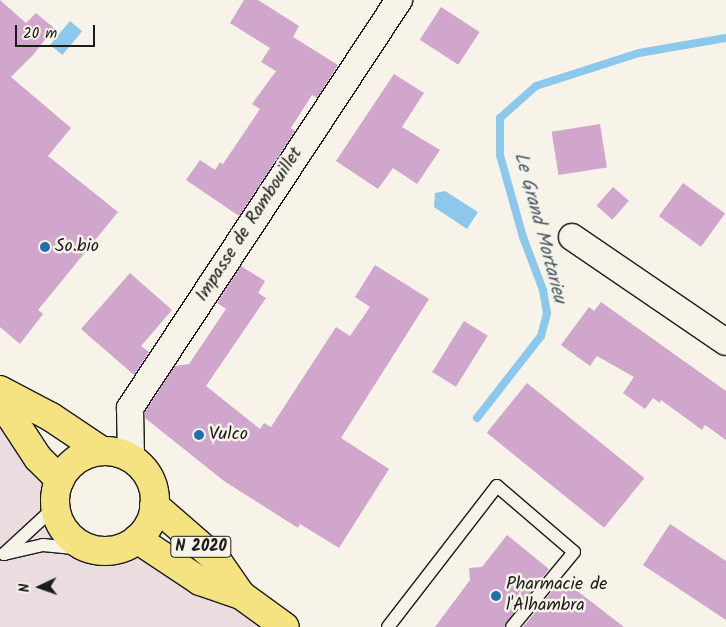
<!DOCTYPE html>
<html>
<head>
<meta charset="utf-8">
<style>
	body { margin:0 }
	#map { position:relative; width:726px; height:627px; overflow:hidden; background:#f7f3e8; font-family:Kalam,sans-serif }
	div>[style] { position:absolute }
	.built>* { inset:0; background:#ebdce0 }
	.water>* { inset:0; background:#8cc8ec; transform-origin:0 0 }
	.stream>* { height:8px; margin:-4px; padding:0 4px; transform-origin:4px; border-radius:4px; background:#8cc8ec }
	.building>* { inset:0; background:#d0a6cc; transform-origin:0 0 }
	.roads { filter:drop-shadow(1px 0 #1c1c1c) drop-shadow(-1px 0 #1c1c1c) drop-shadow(0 1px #1c1c1c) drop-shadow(0 -1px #1c1c1c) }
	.lane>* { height:12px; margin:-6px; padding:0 6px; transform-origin:6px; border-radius:6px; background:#f7f3e8 }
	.street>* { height:26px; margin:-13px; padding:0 13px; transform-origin:13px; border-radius:13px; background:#f7f3e8 }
	.primary>* { height:28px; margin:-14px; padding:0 14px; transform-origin:14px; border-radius:14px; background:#f5e382 }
	.primary>.ring { margin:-14px; padding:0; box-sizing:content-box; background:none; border:28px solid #f5e382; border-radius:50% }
	.dots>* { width:14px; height:14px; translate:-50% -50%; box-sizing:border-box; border:2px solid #f7f3e8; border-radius:50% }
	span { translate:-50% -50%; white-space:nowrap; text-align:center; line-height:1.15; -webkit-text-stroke:5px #f7f3e8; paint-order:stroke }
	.shield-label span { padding:1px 4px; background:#f7f3e8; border:1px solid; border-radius:4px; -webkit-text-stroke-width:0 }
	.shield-label { font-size:16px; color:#1c1c1c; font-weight:700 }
	.street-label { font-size:18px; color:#1c1c1c }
	.poi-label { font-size:18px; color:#1c1c1c }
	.left { translate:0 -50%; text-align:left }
	.water-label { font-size:19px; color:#435865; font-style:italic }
	.north { position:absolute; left:15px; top:562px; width:50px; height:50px; -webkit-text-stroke:4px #f7f3e8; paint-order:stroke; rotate:267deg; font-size:14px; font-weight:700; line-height:20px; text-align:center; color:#1c1c1c }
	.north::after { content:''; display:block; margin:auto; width:18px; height:22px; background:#1c1c1c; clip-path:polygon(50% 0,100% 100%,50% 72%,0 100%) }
	.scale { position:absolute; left:15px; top:25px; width:80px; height:22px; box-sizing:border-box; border:2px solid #1c1c1c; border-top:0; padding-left:6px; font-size:15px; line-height:18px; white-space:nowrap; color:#1c1c1c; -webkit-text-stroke:4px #f7f3e8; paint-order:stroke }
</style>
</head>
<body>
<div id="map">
	<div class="built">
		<i style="clip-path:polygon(0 399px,57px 486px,57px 516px,70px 537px,94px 550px,110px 551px,126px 546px,285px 627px,0 627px)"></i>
	</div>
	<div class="water">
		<i style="left:70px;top:21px;width:16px;height:31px;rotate:40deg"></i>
		<i style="clip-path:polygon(445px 191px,478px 212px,467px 229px,434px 207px,435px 193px)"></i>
	</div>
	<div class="stream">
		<i style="left:477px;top:418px;width:104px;rotate:-52deg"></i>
		<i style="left:541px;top:336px;width:24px;rotate:-75deg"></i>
		<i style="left:547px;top:313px;width:23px;rotate:-100deg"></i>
		<i style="left:543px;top:290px;width:57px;rotate:-110.7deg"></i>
		<i style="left:523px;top:237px;width:85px;rotate:-105.7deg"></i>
		<i style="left:500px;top:155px;width:37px;rotate:-90deg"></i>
		<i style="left:500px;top:118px;width:48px;rotate:-41.6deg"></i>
		<i style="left:536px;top:86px;width:108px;rotate:-17.8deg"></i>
		<i style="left:639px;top:53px;width:88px;rotate:-9.8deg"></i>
	</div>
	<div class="building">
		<i style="clip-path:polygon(0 0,26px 23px,36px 13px,54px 28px,34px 54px,11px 77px,71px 128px,48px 156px,118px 212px,38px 310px,43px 314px,20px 344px,0 327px)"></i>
		<i style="clip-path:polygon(244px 0,258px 0,299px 26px,293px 37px,338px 65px,317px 98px,312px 95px,291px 128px,295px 131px,239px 216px,186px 180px,200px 160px,215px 170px,220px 162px,223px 164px,260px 109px,252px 104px,276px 71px,261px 62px,270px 48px,230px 23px)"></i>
		<i style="left:441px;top:7px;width:46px;height:39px;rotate:33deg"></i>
		<i style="clip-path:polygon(394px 74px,424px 93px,402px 127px,440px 150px,417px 184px,393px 168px,378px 189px,336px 161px)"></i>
		<i style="left:600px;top:124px;width:44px;height:49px;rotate:81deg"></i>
		<i style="left:683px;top:183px;width:52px;height:41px;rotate:36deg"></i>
		<i style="left:613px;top:187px;width:21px;height:25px;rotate:41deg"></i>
		<i style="clip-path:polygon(375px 265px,429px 299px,341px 438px,389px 469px,339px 548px,300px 524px,298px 528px,224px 481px,145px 418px,145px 412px,175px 366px,189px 364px,226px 309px,217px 303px,241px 266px,265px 281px,258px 293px,266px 298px,206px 386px,260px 429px,264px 423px,271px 427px,336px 327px,350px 336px,370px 307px,355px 297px)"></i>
		<i style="clip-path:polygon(130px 273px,172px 310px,141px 346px,149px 352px,134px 375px,81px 329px)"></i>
		<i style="clip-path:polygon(601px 302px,726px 391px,726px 440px,705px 425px,702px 430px,661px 400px,660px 403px,653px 398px,645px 409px,623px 393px,634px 377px,597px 356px,590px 366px,561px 345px,589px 307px,594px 311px)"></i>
		<i style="left:464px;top:321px;width:28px;height:60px;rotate:32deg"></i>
		<i style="left:527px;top:383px;width:151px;height:64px;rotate:39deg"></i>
		<i style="clip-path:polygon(670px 524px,726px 561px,726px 620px,643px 565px)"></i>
		<i style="clip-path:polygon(507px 535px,549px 569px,504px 627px,435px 627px,470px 580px,469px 568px,482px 567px)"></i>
		<i style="clip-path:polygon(562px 579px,567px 583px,624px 627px,523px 627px)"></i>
	</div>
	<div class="roads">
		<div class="lane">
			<i style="left:4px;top:554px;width:40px;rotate:-13deg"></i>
			<i style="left:43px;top:545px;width:51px;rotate:5.6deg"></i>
			<i style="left:4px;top:554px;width:69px;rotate:-42.7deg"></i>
			<i style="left:388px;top:627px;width:178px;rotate:-52.3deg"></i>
			<i style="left:497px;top:486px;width:101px;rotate:40.6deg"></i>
			<i style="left:574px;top:552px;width:97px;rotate:129.6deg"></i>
		</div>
		<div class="street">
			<i style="left:572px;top:237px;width:186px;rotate:34.3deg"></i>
			<i style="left:131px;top:459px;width:51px;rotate:-91.1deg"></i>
			<i style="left:130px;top:408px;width:489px;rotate:-56.6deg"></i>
		</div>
		<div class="primary">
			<i style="left:0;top:390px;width:58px;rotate:27.9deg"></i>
			<i style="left:51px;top:417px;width:61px;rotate:33.7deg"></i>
			<i style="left:0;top:400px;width:69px;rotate:56.8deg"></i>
			<i style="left:38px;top:458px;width:31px;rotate:45deg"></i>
			<i class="ring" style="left:55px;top:451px;width:72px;height:72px"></i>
			<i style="left:154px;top:505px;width:82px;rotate:41.1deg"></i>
			<i style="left:216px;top:559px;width:44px;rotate:55.2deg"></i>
			<i style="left:241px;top:595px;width:54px;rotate:36deg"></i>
			<i style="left:137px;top:539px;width:76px;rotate:33.7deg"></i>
			<i style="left:200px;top:581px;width:43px;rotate:18.9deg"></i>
		</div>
	</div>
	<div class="dots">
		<i style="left:45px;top:247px;background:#1f6fb2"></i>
		<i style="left:199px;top:435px;background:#1f6fb2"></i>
		<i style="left:496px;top:596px;background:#1f6fb2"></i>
	</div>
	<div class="shield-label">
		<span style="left:201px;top:547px">N 2020</span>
	</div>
	<div class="street-label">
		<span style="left:250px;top:225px;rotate:-57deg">Impasse de Rambouillet</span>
	</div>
	<div class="poi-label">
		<span class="left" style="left:55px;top:247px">So.bio</span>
		<span class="left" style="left:209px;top:435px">Vulco</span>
		<span class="left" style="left:506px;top:596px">Pharmacie de<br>l'Alhambra</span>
	</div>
	<div class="water-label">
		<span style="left:539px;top:228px;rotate:75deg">Le Grand Mortarieu</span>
	</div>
	<div class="north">N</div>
	<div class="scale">20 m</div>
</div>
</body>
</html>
